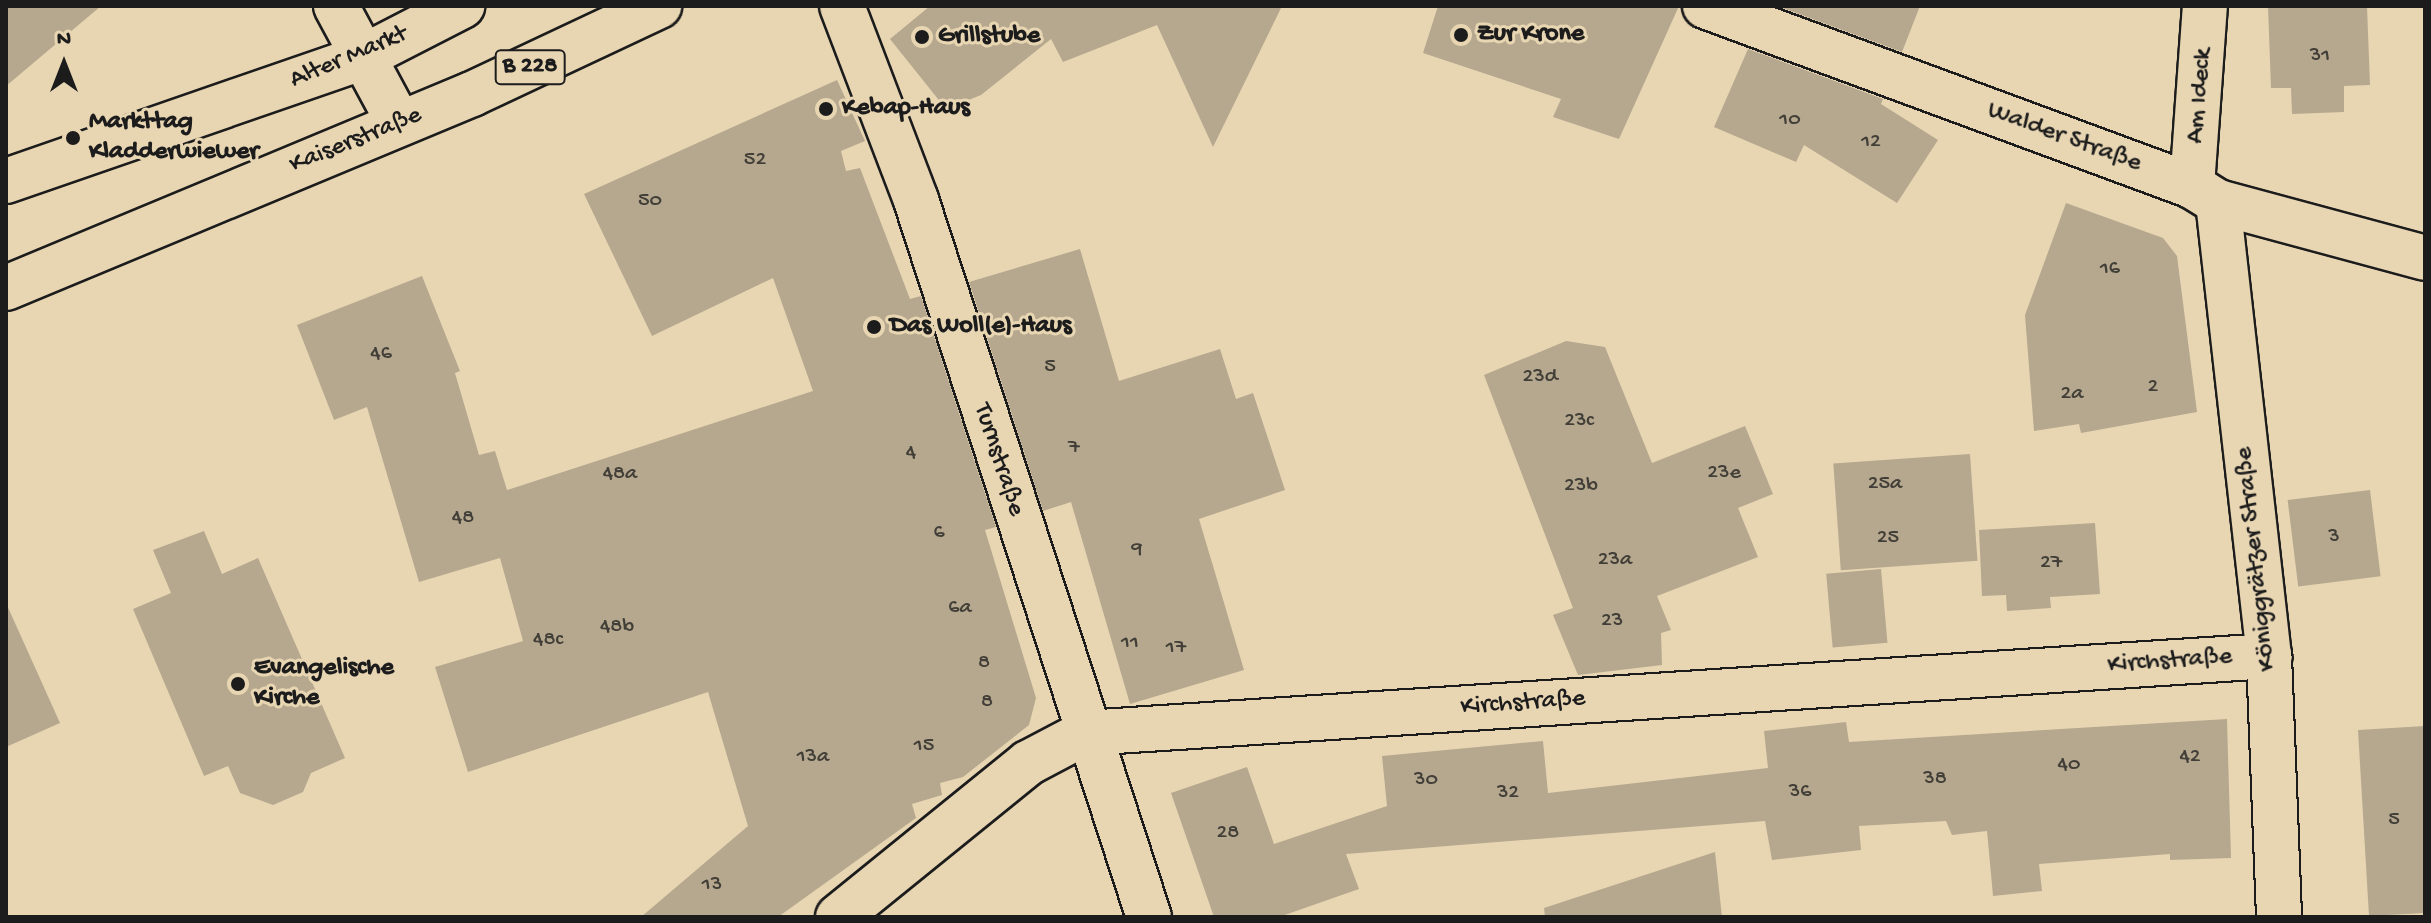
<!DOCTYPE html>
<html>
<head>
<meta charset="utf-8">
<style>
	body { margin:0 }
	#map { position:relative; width:2431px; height:923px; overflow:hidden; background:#e8d6b3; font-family:"Gochi Hand",sans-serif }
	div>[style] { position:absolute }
	.building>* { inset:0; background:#b6a88e; transform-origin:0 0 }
	.roads { filter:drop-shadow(2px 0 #1c1c1c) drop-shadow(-2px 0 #1c1c1c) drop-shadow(0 2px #1c1c1c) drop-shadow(0 -2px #1c1c1c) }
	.street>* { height:44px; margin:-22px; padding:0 22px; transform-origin:22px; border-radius:22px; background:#e8d6b3 }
	.secondary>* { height:44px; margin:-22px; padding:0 22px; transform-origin:22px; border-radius:22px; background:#e8d6b3 }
	.primary>* { height:44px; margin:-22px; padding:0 22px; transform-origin:22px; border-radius:22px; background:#e8d6b3 }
	.dots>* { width:22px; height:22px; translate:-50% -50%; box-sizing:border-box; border:4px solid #e8d6b3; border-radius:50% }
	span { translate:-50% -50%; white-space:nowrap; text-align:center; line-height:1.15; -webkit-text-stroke:6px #e8d6b3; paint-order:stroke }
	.number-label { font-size:22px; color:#423f38 }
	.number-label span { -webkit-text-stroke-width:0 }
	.shield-label span { padding:2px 6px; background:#e8d6b3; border:2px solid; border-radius:6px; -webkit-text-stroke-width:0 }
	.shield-label { font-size:24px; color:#1c1c1c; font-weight:700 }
	.poi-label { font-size:26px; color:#1c1c1c; font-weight:700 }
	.left { translate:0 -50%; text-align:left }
	.street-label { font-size:26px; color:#1c1c1c }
	.frame { position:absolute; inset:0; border:8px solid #1c1c1c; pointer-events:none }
	.north { position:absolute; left:24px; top:24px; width:80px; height:80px; -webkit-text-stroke:6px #e8d6b3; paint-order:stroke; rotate:0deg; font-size:22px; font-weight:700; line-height:32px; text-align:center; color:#1c1c1c }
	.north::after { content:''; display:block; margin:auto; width:28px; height:36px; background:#1c1c1c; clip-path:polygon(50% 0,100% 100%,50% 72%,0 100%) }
</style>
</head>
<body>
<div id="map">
	<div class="building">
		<i style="clip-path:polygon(6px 6px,101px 6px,6px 86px)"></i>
		<i style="clip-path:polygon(930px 6px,1282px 6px,1213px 147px,1157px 25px,1063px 62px,1051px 39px,981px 95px,946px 109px,890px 39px)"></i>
		<i style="clip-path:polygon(1438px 6px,1679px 6px,1619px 139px,1553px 117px,1561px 99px,1423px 53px)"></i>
		<i style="clip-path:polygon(1777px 6px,1920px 6px,1902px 52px)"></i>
		<i style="clip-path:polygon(2268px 6px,2367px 6px,2370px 85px,2344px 86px,2344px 112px,2292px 114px,2291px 88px,2271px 88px)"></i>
		<i style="clip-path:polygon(1748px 49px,1883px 99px,1881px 104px,1938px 140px,1897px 203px,1804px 145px,1796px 162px,1714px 127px)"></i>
		<i style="clip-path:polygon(837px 80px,865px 141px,841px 151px,846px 171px,860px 168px,910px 299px,921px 296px,996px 527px,985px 530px,1036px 698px,1029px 725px,963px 777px,940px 783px,942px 795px,912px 804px,916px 818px,778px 917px,641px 917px,748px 826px,708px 692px,468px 772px,435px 667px,523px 641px,500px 558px,419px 582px,367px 407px,334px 420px,297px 325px,422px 276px,460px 371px,455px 373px,479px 455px,495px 451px,507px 490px,813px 391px,773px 278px,652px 336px,584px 194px)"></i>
		<i style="clip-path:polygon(2066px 203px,2163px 238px,2177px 256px,2197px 412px,2081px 433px,2079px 424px,2034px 431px,2025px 315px)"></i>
		<i style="clip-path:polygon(1080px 249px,1119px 381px,1220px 349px,1236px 399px,1253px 393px,1285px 490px,1199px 519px,1244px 670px,1130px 704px,1071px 502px,1043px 511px,969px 282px)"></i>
		<i style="clip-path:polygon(1566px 341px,1605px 347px,1652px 463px,1745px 426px,1773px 494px,1738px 508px,1758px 557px,1657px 596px,1671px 630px,1661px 633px,1662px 665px,1578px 675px,1553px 615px,1573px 608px,1484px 375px)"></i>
		<i style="left:1970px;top:454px;width:107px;height:137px;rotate:86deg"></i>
		<i style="left:2370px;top:490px;width:87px;height:83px;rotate:83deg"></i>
		<i style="clip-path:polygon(2095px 523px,2100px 594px,2050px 597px,2051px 608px,2007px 611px,2006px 595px,1982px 596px,1979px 530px)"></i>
		<i style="clip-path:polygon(204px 531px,222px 574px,258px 558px,345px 758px,311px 773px,303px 792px,273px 805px,240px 793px,228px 766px,204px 776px,133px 609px,171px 593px,153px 550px)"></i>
		<i style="left:1881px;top:569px;width:74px;height:55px;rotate:85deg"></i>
		<i style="clip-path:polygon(6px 603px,60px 723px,6px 747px)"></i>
		<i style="clip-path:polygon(2227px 719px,2231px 858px,2170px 860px,2170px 854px,2039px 864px,2042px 891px,1993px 896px,1987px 831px,1952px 835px,1946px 821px,1859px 826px,1861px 850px,1772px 860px,1765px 821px,1346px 854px,1359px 889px,1279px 917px,1214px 917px,1171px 793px,1247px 767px,1274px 844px,1387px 806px,1382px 756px,1543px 741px,1548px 793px,1768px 768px,1764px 731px,1846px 722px,1849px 742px)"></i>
		<i style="clip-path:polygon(2425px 726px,2425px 913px,2369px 916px,2358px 730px)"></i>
		<i style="clip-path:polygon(1715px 852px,1722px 917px,1545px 917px,1544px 908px)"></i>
	</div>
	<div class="roads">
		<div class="street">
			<i style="left:336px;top:6px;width:133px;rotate:61.7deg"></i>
			<i style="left:1705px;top:6px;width:519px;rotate:20.28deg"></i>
			<i style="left:2192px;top:186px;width:31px;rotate:32deg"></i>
			<i style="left:2218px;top:202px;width:214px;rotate:15.1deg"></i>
			<i style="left:6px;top:181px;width:376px;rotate:-19.1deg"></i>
			<i style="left:361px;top:58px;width:114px;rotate:-27.2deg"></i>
			<i style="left:2192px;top:186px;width:180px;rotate:-85.9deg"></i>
			<i style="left:2218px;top:202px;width:457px;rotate:83.6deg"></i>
			<i style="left:2269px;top:656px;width:261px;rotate:87.8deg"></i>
			<i style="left:838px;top:917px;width:245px;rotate:-39deg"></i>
			<i style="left:1028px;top:763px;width:64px;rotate:-27.8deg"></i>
			<i style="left:1085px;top:733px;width:1187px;rotate:-3.72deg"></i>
		</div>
		<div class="secondary">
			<i style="left:842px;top:6px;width:208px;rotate:69.1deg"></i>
			<i style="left:916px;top:200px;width:754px;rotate:72deg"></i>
		</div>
		<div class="primary">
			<i style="left:6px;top:288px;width:505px;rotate:-22.6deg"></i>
			<i style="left:472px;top:94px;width:207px;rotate:-25.2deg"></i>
		</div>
	</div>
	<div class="dots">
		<i style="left:1461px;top:35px;background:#1c1c1c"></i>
		<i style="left:922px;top:37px;background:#1c1c1c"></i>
		<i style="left:826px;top:109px;background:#1c1c1c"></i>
		<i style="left:73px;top:138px;background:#1c1c1c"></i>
		<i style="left:874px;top:327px;background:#1c1c1c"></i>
		<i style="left:238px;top:684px;background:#1c1c1c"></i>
	</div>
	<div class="number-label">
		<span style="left:2320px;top:57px">31</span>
		<span style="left:1790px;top:121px">10</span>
		<span style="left:1871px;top:143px">12</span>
		<span style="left:755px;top:161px">52</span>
		<span style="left:650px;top:202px">50</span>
		<span style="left:2110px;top:270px">16</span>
		<span style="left:381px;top:355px">46</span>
		<span style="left:1050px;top:368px">5</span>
		<span style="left:1540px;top:378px">23d</span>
		<span style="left:2153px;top:388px">2</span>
		<span style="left:2072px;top:395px">2a</span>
		<span style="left:1579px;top:422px">23c</span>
		<span style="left:1074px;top:449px">7</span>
		<span style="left:911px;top:454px">4</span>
		<span style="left:1724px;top:474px">23e</span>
		<span style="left:620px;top:475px">48a</span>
		<span style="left:1885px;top:485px">25a</span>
		<span style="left:1581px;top:487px">23b</span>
		<span style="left:463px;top:519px">48</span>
		<span style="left:939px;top:534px">6</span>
		<span style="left:2334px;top:538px">3</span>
		<span style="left:1888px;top:539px">25</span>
		<span style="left:1137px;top:551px">9</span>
		<span style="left:1615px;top:561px">23a</span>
		<span style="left:2051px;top:564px">27</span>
		<span style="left:960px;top:609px">6a</span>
		<span style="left:1612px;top:622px">23</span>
		<span style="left:617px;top:628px">48b</span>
		<span style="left:548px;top:641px">48c</span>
		<span style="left:1130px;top:644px">11</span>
		<span style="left:1176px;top:649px">17</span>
		<span style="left:984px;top:664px">8</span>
		<span style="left:987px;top:703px">8</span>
		<span style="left:924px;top:747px">15</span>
		<span style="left:813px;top:758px">13a</span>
		<span style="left:2190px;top:758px">42</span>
		<span style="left:2069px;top:766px">40</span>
		<span style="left:1935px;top:780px">38</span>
		<span style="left:1426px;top:781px">30</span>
		<span style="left:1800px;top:793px">36</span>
		<span style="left:1508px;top:794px">32</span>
		<span style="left:2394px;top:821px">5</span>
		<span style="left:1228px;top:834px">28</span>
		<span style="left:712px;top:886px">13</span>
	</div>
	<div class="shield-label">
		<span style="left:530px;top:67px">B 228</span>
	</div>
	<div class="poi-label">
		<span class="left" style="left:1477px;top:35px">Zur Krone</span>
		<span class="left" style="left:938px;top:37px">Grillstube</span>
		<span class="left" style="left:842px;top:109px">Kebap-Haus</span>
		<span class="left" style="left:89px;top:138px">Markttag<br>Kladderwiewer</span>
		<span class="left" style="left:890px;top:327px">Das Woll(e)-Haus</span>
		<span class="left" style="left:254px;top:684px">Evangelische<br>Kirche</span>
	</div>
	<div class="street-label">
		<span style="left:349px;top:58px;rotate:-23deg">Alter Markt</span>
		<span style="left:2201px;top:96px;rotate:-85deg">Am Ideck</span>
		<span style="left:2064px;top:138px;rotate:20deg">Walder Straße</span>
		<span style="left:356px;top:141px;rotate:-22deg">Kaiserstraße</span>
		<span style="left:998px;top:460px;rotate:72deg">Turnstraße</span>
		<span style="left:2257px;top:559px;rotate:-96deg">Königgrätzer Straße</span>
		<span style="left:2170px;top:662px;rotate:-4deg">Kirchstraße</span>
		<span style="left:1523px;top:704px;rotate:-4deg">Kirchstraße</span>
	</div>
	<div class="frame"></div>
	<div class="north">N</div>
</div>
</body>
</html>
